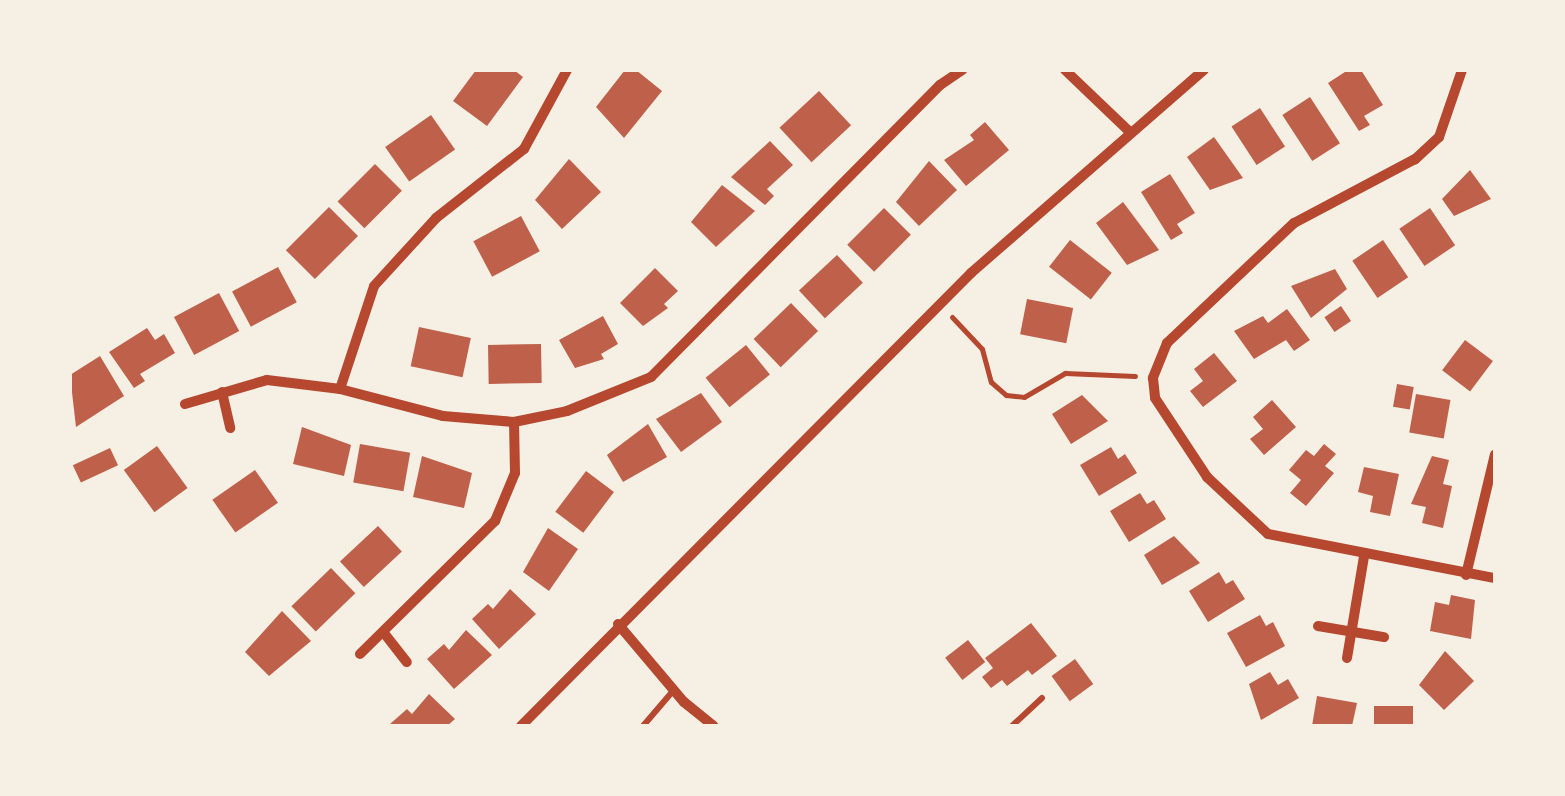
<!DOCTYPE html>
<html>
<head>
<meta charset="utf-8">
<style>
	body { margin:0 }
	#map { position:relative; width:1565px; height:796px; overflow:hidden; background:#f6efe4; font-family:"IBM Plex Sans",sans-serif }
	div>[style] { position:absolute }
	.building>* { inset:0; background:#bf614a; transform-origin:0 0 }
	.path>* { height:5px; margin:-2.5px; padding:0 2.5px; transform-origin:2.5px; border-radius:2.5px; background:#b5482f }
	.service>* { height:6px; margin:-3px; padding:0 3px; transform-origin:3px; border-radius:3px; background:#b5482f }
	.minor>* { height:10px; margin:-5px; padding:0 5px; transform-origin:5px; border-radius:5px; background:#b5482f }
	span { translate:-50% -50%; white-space:nowrap; text-align:center; line-height:1.15; -webkit-text-stroke:10px #f6efe4; paint-order:stroke }
	.frame { position:absolute; inset:0; border:72px solid #f6efe4; pointer-events:none }
</style>
</head>
<body>
<div id="map">
	<div class="building">
		<i style="clip-path:polygon(476px 70px,514px 70px,523px 77px,487px 126px,453px 101px)"></i>
		<i style="clip-path:polygon(625px 70px,636px 70px,662px 91px,624px 138px,596px 107px)"></i>
		<i style="clip-path:polygon(1348px 70px,1361px 70px,1383px 105px,1364px 116px,1370px 125px,1359px 131px,1328px 83px)"></i>
		<i style="left:819px;top:91px;width:47px;height:54px;rotate:47deg"></i>
		<i style="left:1310px;top:97px;width:55px;height:33px;rotate:57deg"></i>
		<i style="left:1260px;top:108px;width:46px;height:34px;rotate:57deg"></i>
		<i style="left:431px;top:115px;width:42px;height:56px;rotate:55deg"></i>
		<i style="clip-path:polygon(985px 122px,1009px 150px,966px 186px,944px 160px,974px 140px,970px 135px)"></i>
		<i style="clip-path:polygon(1214px 137px,1243px 178px,1210px 190px,1187px 157px)"></i>
		<i style="clip-path:polygon(770px 141px,793px 165px,767px 189px,774px 196px,765px 205px,731px 177px)"></i>
		<i style="clip-path:polygon(569px 159px,601px 192px,562px 229px,535px 200px)"></i>
		<i style="clip-path:polygon(929px 161px,957px 190px,919px 226px,896px 202px)"></i>
		<i style="left:375px;top:164px;width:38px;height:53px;rotate:45deg"></i>
		<i style="clip-path:polygon(1470px 170px,1491px 199px,1454px 216px,1442px 199px)"></i>
		<i style="clip-path:polygon(1170px 174px,1195px 213px,1177px 224px,1183px 233px,1171px 240px,1141px 192px)"></i>
		<i style="clip-path:polygon(722px 185px,755px 211px,716px 247px,691px 222px)"></i>
		<i style="clip-path:polygon(1123px 202px,1159px 250px,1127px 265px,1096px 223px)"></i>
		<i style="left:329px;top:207px;width:41px;height:61px;rotate:45deg"></i>
		<i style="left:884px;top:208px;width:38px;height:52px;rotate:45deg"></i>
		<i style="left:1430px;top:208px;width:45px;height:37px;rotate:56deg"></i>
		<i style="left:521px;top:216px;width:40px;height:54px;rotate:62deg"></i>
		<i style="left:1070px;top:240px;width:53px;height:34px;rotate:38deg"></i>
		<i style="left:1383px;top:240px;width:45px;height:37px;rotate:56deg"></i>
		<i style="left:837px;top:255px;width:38px;height:52px;rotate:47deg"></i>
		<i style="left:278px;top:267px;width:40px;height:52px;rotate:62deg"></i>
		<i style="clip-path:polygon(655px 268px,678px 291px,664px 304px,668px 308px,643px 326px,620px 303px)"></i>
		<i style="clip-path:polygon(1335px 269px,1347px 289px,1311px 318px,1291px 286px)"></i>
		<i style="left:219px;top:293px;width:43px;height:51px;rotate:62deg"></i>
		<i style="left:1027px;top:299px;width:47px;height:36px;rotate:11deg"></i>
		<i style="left:791px;top:303px;width:39px;height:52px;rotate:46deg"></i>
		<i style="left:1341px;top:306px;width:18px;height:20px;rotate:56deg"></i>
		<i style="clip-path:polygon(1287px 309px,1310px 340px,1294px 351px,1286px 340px,1254px 359px,1234px 331px,1263px 316px,1268px 323px)"></i>
		<i style="clip-path:polygon(603px 316px,618px 344px,601px 354px,604px 359px,575px 368px,559px 340px)"></i>
		<i style="left:419px;top:327px;width:53px;height:40px;rotate:12deg"></i>
		<i style="clip-path:polygon(147px 328px,155px 340px,164px 334px,175px 353px,140px 374px,145px 381px,134px 388px,109px 352px)"></i>
		<i style="left:1465px;top:340px;width:35px;height:38px;rotate:37deg"></i>
		<i style="left:541px;top:344px;width:39px;height:53px;rotate:89deg"></i>
		<i style="left:746px;top:345px;width:38px;height:52px;rotate:51deg"></i>
		<i style="clip-path:polygon(1214px 353px,1237px 381px,1203px 407px,1190px 391px,1203px 381px,1194px 369px)"></i>
		<i style="clip-path:polygon(100px 356px,124px 396px,76px 427px,70px 375px)"></i>
		<i style="left:1397px;top:384px;width:17px;height:23px;rotate:10deg"></i>
		<i style="clip-path:polygon(701px 393px,722px 422px,681px 452px,656px 419px)"></i>
		<i style="left:1416px;top:394px;width:35px;height:39px;rotate:10deg"></i>
		<i style="clip-path:polygon(1082px 395px,1108px 421px,1071px 444px,1052px 414px)"></i>
		<i style="clip-path:polygon(1272px 400px,1296px 427px,1264px 455px,1250px 439px,1263px 429px,1253px 417px)"></i>
		<i style="clip-path:polygon(648px 424px,667px 457px,623px 482px,607px 455px)"></i>
		<i style="clip-path:polygon(302px 427px,351px 445px,344px 476px,293px 464px)"></i>
		<i style="left:360px;top:444px;width:51px;height:39px;rotate:10deg"></i>
		<i style="clip-path:polygon(1324px 444px,1336px 454px,1325px 466px,1334px 473px,1306px 506px,1290px 493px,1301px 480px,1289px 470px,1306px 450px,1314px 456px)"></i>
		<i style="left:157px;top:446px;width:52px;height:41px;rotate:54deg"></i>
		<i style="clip-path:polygon(1111px 447px,1118px 459px,1125px 454px,1137px 473px,1099px 496px,1080px 465px)"></i>
		<i style="left:110px;top:448px;width:19px;height:41px;rotate:65deg"></i>
		<i style="clip-path:polygon(422px 456px,472px 473px,464px 508px,413px 497px)"></i>
		<i style="clip-path:polygon(1432px 456px,1449px 460px,1443px 484px,1452px 486px,1443px 528px,1422px 523px,1426px 507px,1411px 504px)"></i>
		<i style="clip-path:polygon(1364px 467px,1399px 474px,1390px 516px,1370px 512px,1373px 496px,1358px 492px)"></i>
		<i style="left:255px;top:470px;width:40px;height:52px;rotate:55deg"></i>
		<i style="left:586px;top:471px;width:35px;height:51px;rotate:37deg"></i>
		<i style="clip-path:polygon(1140px 493px,1147px 504px,1154px 500px,1166px 519px,1129px 542px,1110px 511px)"></i>
		<i style="left:378px;top:526px;width:35px;height:52px;rotate:47deg"></i>
		<i style="clip-path:polygon(548px 528px,578px 549px,549px 591px,523px 572px)"></i>
		<i style="clip-path:polygon(1174px 536px,1200px 563px,1162px 585px,1144px 555px)"></i>
		<i style="left:331px;top:568px;width:35px;height:55px;rotate:46deg"></i>
		<i style="clip-path:polygon(1219px 572px,1226px 584px,1233px 580px,1245px 599px,1208px 622px,1189px 591px)"></i>
		<i style="clip-path:polygon(510px 589px,536px 614px,499px 649px,472px 619px,488px 604px,493px 609px)"></i>
		<i style="clip-path:polygon(1451px 595px,1475px 600px,1471px 639px,1430px 631px,1435px 602px,1449px 605px)"></i>
		<i style="clip-path:polygon(282px 611px,311px 641px,269px 676px,245px 652px)"></i>
		<i style="clip-path:polygon(1260px 615px,1266px 626px,1273px 622px,1285px 646px,1246px 667px,1227px 633px)"></i>
		<i style="clip-path:polygon(1031px 623px,1057px 656px,1032px 675px,1028px 670px,1007px 686px,1002px 680px,991px 688px,982px 677px,993px 668px,985px 658px)"></i>
		<i style="clip-path:polygon(466px 630px,492px 655px,454px 689px,427px 659px,444px 644px,449px 650px)"></i>
		<i style="left:968px;top:640px;width:28px;height:29px;rotate:52deg"></i>
		<i style="clip-path:polygon(1445px 651px,1474px 681px,1444px 710px,1419px 685px)"></i>
		<i style="left:1075px;top:659px;width:31px;height:29px;rotate:54deg"></i>
		<i style="clip-path:polygon(1270px 672px,1278px 685px,1288px 679px,1299px 698px,1261px 720px,1249px 684px)"></i>
		<i style="clip-path:polygon(429px 694px,455px 719px,447px 726px,390px 724px,407px 709px,412px 714px)"></i>
		<i style="clip-path:polygon(1317px 696px,1357px 703px,1352px 726px,1312px 726px)"></i>
		<i style="left:1413px;top:706px;width:20px;height:39px;rotate:90deg"></i>
	</div>
	<div class="path">
		<i style="left:952px;top:317px;width:44px;rotate:46.8deg"></i>
		<i style="left:982px;top:349px;width:34px;rotate:75deg"></i>
		<i style="left:991px;top:382px;width:20px;rotate:41deg"></i>
		<i style="left:1006px;top:395px;width:18px;rotate:6deg"></i>
		<i style="left:1024px;top:397px;width:48px;rotate:-30.3deg"></i>
		<i style="left:1065px;top:373px;width:70px;rotate:2.5deg"></i>
	</div>
	<div class="service">
		<i style="left:643px;top:726px;width:46px;rotate:-49.4deg"></i>
		<i style="left:1012px;top:726px;width:41px;rotate:-43deg"></i>
	</div>
	<div class="minor">
		<i style="left:1065px;top:70px;width:91px;rotate:43.7deg"></i>
		<i style="left:1462px;top:70px;width:71px;rotate:108.9deg"></i>
		<i style="left:1439px;top:137px;width:33px;rotate:137deg"></i>
		<i style="left:1415px;top:159px;width:137px;rotate:152.1deg"></i>
		<i style="left:1294px;top:223px;width:175px;rotate:136.6deg"></i>
		<i style="left:1167px;top:343px;width:38px;rotate:112deg"></i>
		<i style="left:1153px;top:378px;width:20px;rotate:84deg"></i>
		<i style="left:1155px;top:398px;width:95px;rotate:56.6deg"></i>
		<i style="left:1207px;top:477px;width:83px;rotate:43.1deg"></i>
		<i style="left:1268px;top:534px;width:231px;rotate:11deg"></i>
		<i style="left:340px;top:389px;width:108px;rotate:-71.7deg"></i>
		<i style="left:374px;top:286px;width:92px;rotate:-47.6deg"></i>
		<i style="left:436px;top:218px;width:112px;rotate:-38.1deg"></i>
		<i style="left:524px;top:149px;width:90px;rotate:-61.4deg"></i>
		<i style="left:222px;top:392px;width:37px;rotate:77deg"></i>
		<i style="left:185px;top:404px;width:85px;rotate:-16.3deg"></i>
		<i style="left:267px;top:380px;width:74px;rotate:7deg"></i>
		<i style="left:340px;top:389px;width:106px;rotate:14.7deg"></i>
		<i style="left:443px;top:416px;width:71px;rotate:4.8deg"></i>
		<i style="left:514px;top:422px;width:54px;rotate:-11.7deg"></i>
		<i style="left:567px;top:411px;width:91px;rotate:-22deg"></i>
		<i style="left:651px;top:377px;width:411px;rotate:-45.3deg"></i>
		<i style="left:940px;top:85px;width:27px;rotate:-34deg"></i>
		<i style="left:1466px;top:575px;width:124px;rotate:-76.5deg"></i>
		<i style="left:618px;top:624px;width:102px;rotate:49.8deg"></i>
		<i style="left:684px;top:702px;width:38px;rotate:39deg"></i>
		<i style="left:1318px;top:626px;width:67px;rotate:9.5deg"></i>
		<i style="left:384px;top:633px;width:37px;rotate:52deg"></i>
		<i style="left:360px;top:654px;width:190px;rotate:-44.6deg"></i>
		<i style="left:495px;top:521px;width:52px;rotate:-67.4deg"></i>
		<i style="left:515px;top:473px;width:51px;rotate:-91.1deg"></i>
		<i style="left:1347px;top:658px;width:103px;rotate:-80.5deg"></i>
		<i style="left:521px;top:726px;width:639px;rotate:-45.19deg"></i>
		<i style="left:971px;top:273px;width:309px;rotate:-41.1deg"></i>
	</div>
	<div class="frame"></div>
</div>
</body>
</html>
